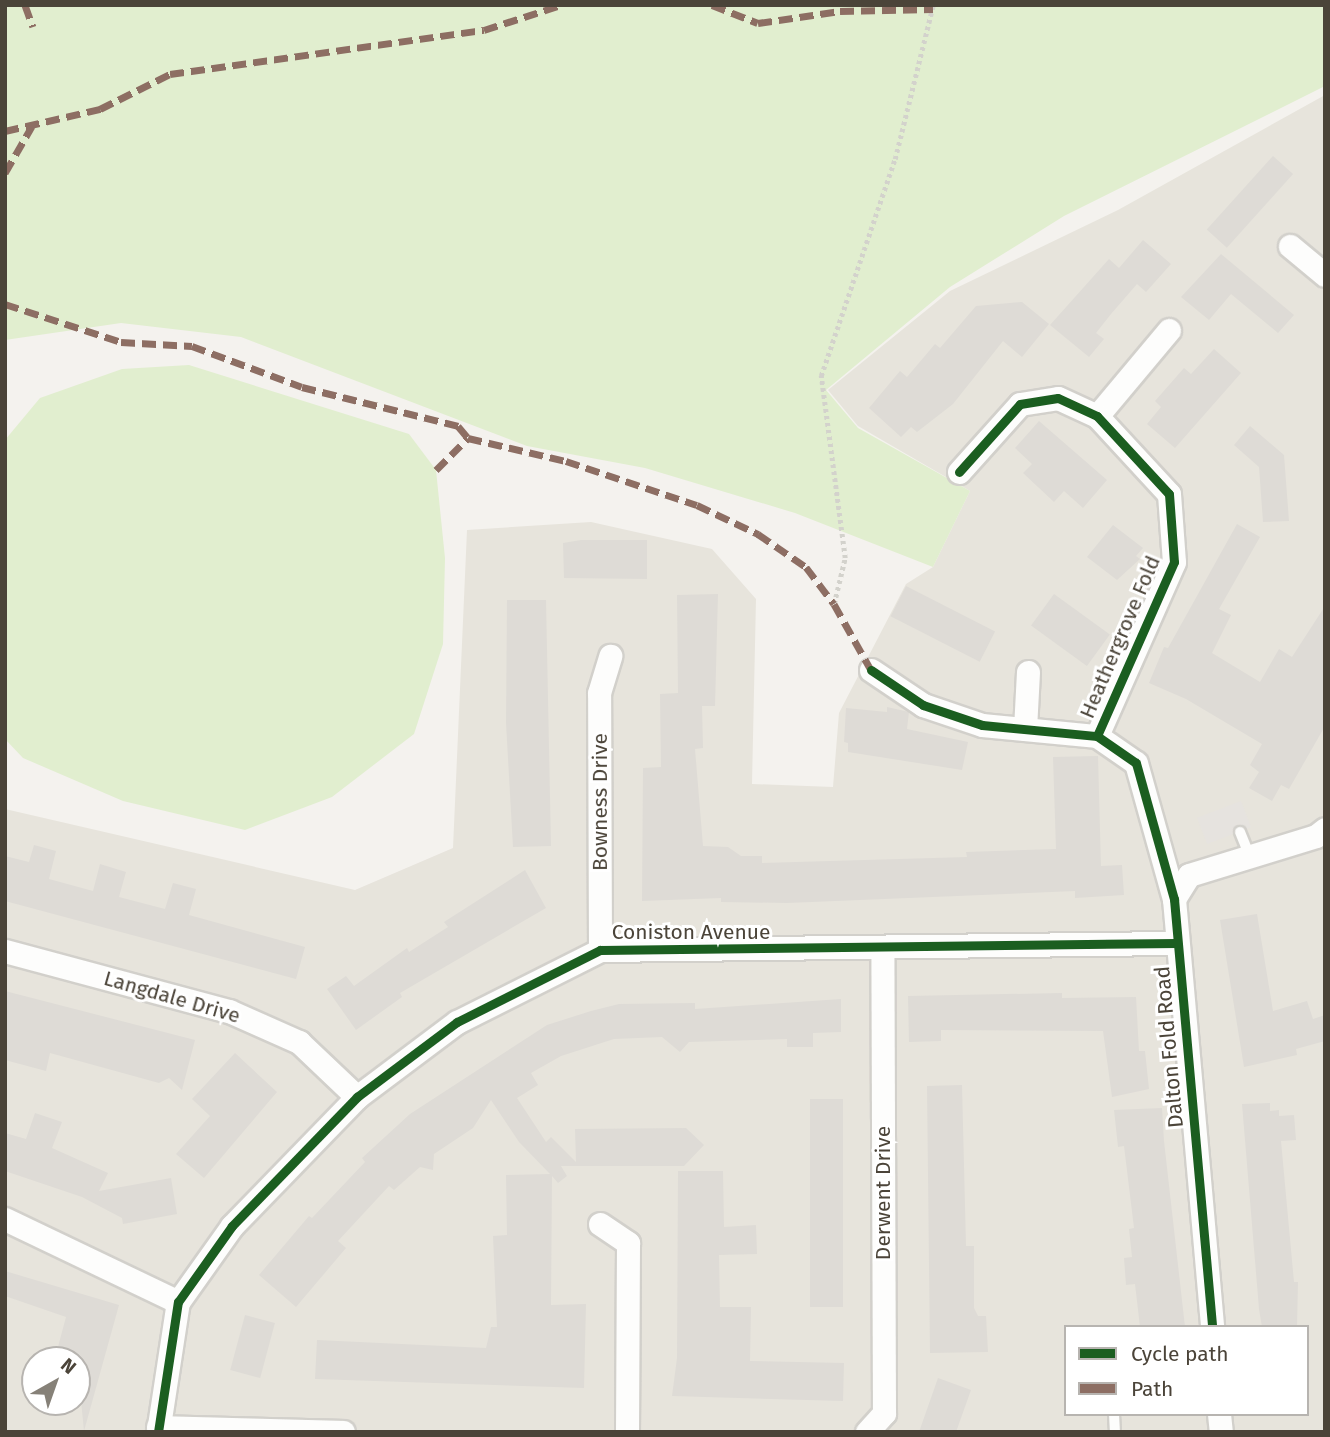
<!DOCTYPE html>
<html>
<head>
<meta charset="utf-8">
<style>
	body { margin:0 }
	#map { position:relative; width:1330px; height:1437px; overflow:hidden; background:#f4f2ee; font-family:"Fira Sans",sans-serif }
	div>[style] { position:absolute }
	.residential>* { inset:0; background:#e7e4dc }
	.green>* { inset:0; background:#e1eecf }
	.parking>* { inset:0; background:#e6e3df; transform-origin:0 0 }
	.building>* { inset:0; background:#dedbd6; transform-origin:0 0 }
	.path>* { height:4.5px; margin-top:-2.25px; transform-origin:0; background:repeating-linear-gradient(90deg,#d3d2cc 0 3.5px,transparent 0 7px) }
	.roads { filter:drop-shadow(2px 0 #d2d0cb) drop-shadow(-2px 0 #d2d0cb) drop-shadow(0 2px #d2d0cb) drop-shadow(0 -2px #d2d0cb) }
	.service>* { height:10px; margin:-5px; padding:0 5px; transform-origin:5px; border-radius:5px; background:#fdfdfc }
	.minor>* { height:23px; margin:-11.5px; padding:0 11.5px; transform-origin:11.5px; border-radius:11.5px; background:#fdfdfc }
	.quiet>* { height:7px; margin-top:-3.5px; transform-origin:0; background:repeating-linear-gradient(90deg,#8d6e63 0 14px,transparent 0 21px) }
	.cycleway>* { height:9px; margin:-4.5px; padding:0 4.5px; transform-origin:4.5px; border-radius:4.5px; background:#1b5e20 }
	span { translate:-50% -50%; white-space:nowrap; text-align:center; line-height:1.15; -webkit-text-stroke:6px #fff; paint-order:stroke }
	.street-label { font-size:21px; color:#4b4439 }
	.frame { position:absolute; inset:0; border:7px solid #4b4439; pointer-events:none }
	.legend { position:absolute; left:1064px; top:1325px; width:245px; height:91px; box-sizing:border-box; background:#fff; border:2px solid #b7b4b0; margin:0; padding:9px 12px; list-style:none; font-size:21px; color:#4b4439 }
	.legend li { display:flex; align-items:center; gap:14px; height:35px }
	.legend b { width:35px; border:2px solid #b7b4b0 }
	.north { position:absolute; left:21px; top:1346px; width:70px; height:70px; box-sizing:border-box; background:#fff; border:2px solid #b7b4b0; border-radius:50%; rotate:40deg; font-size:19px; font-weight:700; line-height:28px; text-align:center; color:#4b4439 }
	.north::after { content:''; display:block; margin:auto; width:24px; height:32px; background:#868178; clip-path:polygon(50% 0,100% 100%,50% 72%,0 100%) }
</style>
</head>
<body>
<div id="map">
	<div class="residential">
		<i style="clip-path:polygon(evenodd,1325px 95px,1325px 1432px,5px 1432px,5px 809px,355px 890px,453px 848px,467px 530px,591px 522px,712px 549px,756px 599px,752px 784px,833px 787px,839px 713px,906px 584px,933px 567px,970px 491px,858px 426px,828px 390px,950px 291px,1118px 210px,1325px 95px,1066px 1327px,1307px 1327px,1307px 1414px,1066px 1414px,1066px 1327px,1325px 95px,35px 1360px,77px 1360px,77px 1402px,35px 1402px,35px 1360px)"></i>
	</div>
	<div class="green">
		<i style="clip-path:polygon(5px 5px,1325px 5px,1325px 86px,1064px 216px,950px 287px,826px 390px,858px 428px,970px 491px,933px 567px,795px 513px,645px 468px,527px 446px,241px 337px,121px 323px,5px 340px)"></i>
		<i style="clip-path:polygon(189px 365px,409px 434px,436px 470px,445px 558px,443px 644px,414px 734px,332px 797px,245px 830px,123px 801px,23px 758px,5px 739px,5px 440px,40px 398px,122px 369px)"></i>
	</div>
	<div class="parking">
		<i style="left:1241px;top:801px;width:28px;height:47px;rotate:69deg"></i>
	</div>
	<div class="building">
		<i style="left:1273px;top:156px;width:27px;height:99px;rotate:42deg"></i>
		<i style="clip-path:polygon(1143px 240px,1171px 264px,1146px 292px,1137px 284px,1111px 314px,1096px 333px,1104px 339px,1089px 357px,1050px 325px,1109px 259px,1119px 268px)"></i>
		<i style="clip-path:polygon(1221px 254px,1294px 315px,1278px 333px,1231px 294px,1209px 320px,1181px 297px)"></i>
		<i style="clip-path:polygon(1022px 302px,1049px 324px,1022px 357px,1003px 341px,953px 404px,917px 432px,911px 427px,901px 437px,869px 408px,900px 371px,907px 377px,935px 344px,940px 348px,976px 306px)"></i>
		<i style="clip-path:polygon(1214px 349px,1241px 373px,1175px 448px,1147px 424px,1161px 407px,1155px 401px,1184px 368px,1191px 374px)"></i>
		<i style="clip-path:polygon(1039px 421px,1107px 480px,1083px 508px,1064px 491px,1054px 502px,1023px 473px,1032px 464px,1015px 448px)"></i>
		<i style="clip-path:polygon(1250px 426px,1284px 455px,1289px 521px,1263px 522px,1259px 467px,1234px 445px)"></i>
		<i style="clip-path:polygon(1237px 524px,1260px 537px,1219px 609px,1231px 615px,1212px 653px,1260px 682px,1279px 649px,1292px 657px,1325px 606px,1325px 726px,1289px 789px,1281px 785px,1272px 801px,1249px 788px,1259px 772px,1250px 765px,1262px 744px,1186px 699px,1149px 683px,1164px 647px,1168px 648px)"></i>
		<i style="clip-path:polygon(1113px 525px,1143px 548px,1136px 556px,1140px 559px,1117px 580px,1087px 557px)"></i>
		<i style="clip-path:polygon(581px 540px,647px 540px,647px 579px,564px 578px,563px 543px)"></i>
		<i style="left:906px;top:586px;width:100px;height:34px;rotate:27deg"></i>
		<i style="clip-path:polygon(718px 594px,715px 706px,702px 706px,703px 748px,695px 749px,703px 846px,728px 847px,741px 856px,762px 856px,762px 863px,967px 857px,966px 852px,1056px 849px,1053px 757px,1098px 756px,1101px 866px,1122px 865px,1124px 895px,1075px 898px,1075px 891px,787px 903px,721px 902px,721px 898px,642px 901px,643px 768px,661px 767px,660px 694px,678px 693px,677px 595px)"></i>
		<i style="left:1054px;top:594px;width:69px;height:39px;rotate:36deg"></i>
		<i style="clip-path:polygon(507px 600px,546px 600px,551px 846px,513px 847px,506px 723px)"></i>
		<i style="clip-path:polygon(887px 707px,909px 712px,907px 729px,968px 742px,962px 770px,848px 752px,848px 743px,844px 742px,846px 708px,887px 712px)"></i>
		<i style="clip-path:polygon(34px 845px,56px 851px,49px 879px,93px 891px,100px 864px,126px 872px,119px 897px,165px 909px,173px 883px,196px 889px,189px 915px,305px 947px,296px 979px,5px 901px,5px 856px,29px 862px)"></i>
		<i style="clip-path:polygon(525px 870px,546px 908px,400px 993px,402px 997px,356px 1030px,327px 989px,346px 976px,354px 986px,407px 948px,409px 952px,448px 927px,444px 922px)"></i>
		<i style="clip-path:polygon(1257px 914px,1273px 1011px,1307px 1001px,1313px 1019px,1325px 1015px,1325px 1041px,1296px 1049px,1297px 1055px,1244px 1067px,1220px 920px)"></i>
		<i style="clip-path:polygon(5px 991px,195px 1040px,182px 1090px,169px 1078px,159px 1083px,50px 1053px,46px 1071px,5px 1060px)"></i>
		<i style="clip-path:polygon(1062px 993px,1062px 998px,1136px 997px,1139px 1051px,1145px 1051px,1149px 1089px,1112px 1097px,1103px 1031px,941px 1030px,941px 1041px,909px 1042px,908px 996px)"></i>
		<i style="clip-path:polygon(841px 999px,841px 1032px,813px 1033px,813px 1047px,787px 1047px,787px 1039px,689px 1042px,680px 1052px,662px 1037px,614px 1039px,561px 1056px,531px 1073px,538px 1085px,517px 1098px,546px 1142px,551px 1137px,576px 1162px,575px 1129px,686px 1128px,704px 1145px,684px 1166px,561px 1166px,567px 1176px,558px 1183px,552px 1176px,551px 1305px,586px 1304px,584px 1388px,315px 1379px,317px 1340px,486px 1348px,491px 1327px,497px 1327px,493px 1236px,507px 1235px,506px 1175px,550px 1174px,519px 1142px,491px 1100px,473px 1128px,434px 1154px,433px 1170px,420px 1167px,394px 1190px,389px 1186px,338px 1241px,346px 1248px,296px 1307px,259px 1275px,309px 1216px,312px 1218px,365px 1162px,362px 1158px,410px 1114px,547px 1025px,591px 1011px,619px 1004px,695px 1003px,695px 1009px)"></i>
		<i style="clip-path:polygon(235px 1053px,277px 1092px,204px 1178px,176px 1154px,210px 1116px,192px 1099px)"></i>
		<i style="clip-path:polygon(962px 1085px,966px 1246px,974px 1246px,974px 1308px,978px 1316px,986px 1316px,988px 1352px,930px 1353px,927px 1086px)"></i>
		<i style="left:810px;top:1099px;width:33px;height:208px"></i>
		<i style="clip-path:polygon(1270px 1103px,1270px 1111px,1279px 1110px,1279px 1116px,1294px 1115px,1296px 1140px,1281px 1141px,1294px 1282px,1298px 1282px,1297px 1327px,1262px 1327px,1259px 1309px,1242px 1104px)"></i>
		<i style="clip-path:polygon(1162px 1108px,1164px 1141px,1185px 1327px,1140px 1327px,1135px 1284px,1126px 1285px,1124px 1258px,1132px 1257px,1129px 1229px,1134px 1228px,1124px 1146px,1118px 1147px,1114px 1110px)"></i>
		<i style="clip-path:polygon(35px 1113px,62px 1122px,52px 1148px,108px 1173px,99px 1191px,171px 1178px,177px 1214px,123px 1224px,122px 1218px,82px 1197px,5px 1171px,5px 1133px,26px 1139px)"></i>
		<i style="clip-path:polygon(678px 1171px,723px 1171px,724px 1227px,756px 1225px,757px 1254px,719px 1255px,720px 1307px,751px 1307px,750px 1361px,844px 1363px,843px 1401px,672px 1396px,677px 1358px)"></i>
		<i style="clip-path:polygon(5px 1271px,119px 1305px,84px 1431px,77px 1360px,55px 1358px,66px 1317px,5px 1296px)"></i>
		<i style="left:245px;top:1315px;width:31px;height:57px;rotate:15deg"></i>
		<i style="clip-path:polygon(938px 1378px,971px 1390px,956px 1432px,919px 1432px)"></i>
	</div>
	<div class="path">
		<i style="left:834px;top:604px;width:47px;rotate:-76.6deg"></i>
		<i style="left:845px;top:558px;width:184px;rotate:-97.5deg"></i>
		<i style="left:821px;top:376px;width:229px;rotate:-71.2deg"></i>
		<i style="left:895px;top:159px;width:159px;rotate:-76.1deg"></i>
	</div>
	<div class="roads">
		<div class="service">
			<i style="left:1240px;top:832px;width:27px;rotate:68deg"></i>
			<i style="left:1114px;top:1414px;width:18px;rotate:87deg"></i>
		</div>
		<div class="minor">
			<i style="left:1290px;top:246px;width:45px;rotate:39.6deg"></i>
			<i style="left:1097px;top:416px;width:112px;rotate:-50.1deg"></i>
			<i style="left:959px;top:472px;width:91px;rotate:-48.1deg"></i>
			<i style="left:1020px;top:404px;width:38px;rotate:-9deg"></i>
			<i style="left:1058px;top:398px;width:43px;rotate:24.8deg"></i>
			<i style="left:1097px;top:416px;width:106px;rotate:47.3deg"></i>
			<i style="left:1169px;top:494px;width:68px;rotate:85.8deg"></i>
			<i style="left:1174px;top:562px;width:190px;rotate:113.9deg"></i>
			<i style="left:871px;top:670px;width:63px;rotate:33.9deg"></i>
			<i style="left:923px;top:705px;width:62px;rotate:18.7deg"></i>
			<i style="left:982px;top:725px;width:116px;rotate:5.5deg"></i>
			<i style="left:1097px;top:736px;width:47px;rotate:34.7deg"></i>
			<i style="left:1136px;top:763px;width:141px;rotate:74.4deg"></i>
			<i style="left:1174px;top:899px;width:430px;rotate:84.9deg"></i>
			<i style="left:1025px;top:729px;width:57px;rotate:-87deg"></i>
			<i style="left:1174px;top:899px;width:28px;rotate:-58deg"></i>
			<i style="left:1189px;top:875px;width:133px;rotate:-17.1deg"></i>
			<i style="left:1316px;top:836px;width:11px;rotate:-38deg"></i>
			<i style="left:600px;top:950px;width:257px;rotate:-90.2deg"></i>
			<i style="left:599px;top:693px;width:39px;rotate:-73deg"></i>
			<i style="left:5px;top:951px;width:232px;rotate:15deg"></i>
			<i style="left:229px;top:1011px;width:77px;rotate:23.9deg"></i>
			<i style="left:299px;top:1042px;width:80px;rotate:43.5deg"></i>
			<i style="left:5px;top:1219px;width:192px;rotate:25.6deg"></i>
			<i style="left:600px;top:1224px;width:34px;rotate:34deg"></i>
			<i style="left:628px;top:1243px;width:189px;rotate:90.3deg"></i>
			<i style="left:1219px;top:1414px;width:18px;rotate:84deg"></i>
			<i style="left:158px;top:1427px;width:185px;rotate:1.5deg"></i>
			<i style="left:158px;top:1432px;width:132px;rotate:-81.3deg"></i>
			<i style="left:178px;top:1302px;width:93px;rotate:-54.6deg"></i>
			<i style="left:232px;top:1226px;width:180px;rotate:-45.9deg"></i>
			<i style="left:357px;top:1097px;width:125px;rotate:-36.9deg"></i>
			<i style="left:457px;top:1022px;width:160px;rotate:-26.7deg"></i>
			<i style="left:600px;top:950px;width:577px;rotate:-0.7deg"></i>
			<i style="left:867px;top:1432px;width:25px;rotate:-48deg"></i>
			<i style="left:884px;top:1413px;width:464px;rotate:-90.2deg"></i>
		</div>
	</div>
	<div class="quiet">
		<i style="left:25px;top:5px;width:23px;rotate:70deg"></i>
		<i style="left:712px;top:5px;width:49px;rotate:21.4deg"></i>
		<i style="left:758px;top:23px;width:83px;rotate:-8.3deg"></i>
		<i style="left:840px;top:11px;width:93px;rotate:-1.2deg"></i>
		<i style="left:5px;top:131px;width:98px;rotate:-13deg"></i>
		<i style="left:100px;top:109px;width:78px;rotate:-26.6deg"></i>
		<i style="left:170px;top:74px;width:317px;rotate:-8deg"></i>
		<i style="left:484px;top:30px;width:81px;rotate:-18deg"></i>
		<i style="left:5px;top:173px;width:54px;rotate:-60.1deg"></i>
		<i style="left:5px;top:304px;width:122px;rotate:18.1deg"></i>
		<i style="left:121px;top:342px;width:71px;rotate:3.2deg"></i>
		<i style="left:192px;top:346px;width:117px;rotate:20.4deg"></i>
		<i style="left:302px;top:387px;width:161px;rotate:14deg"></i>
		<i style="left:458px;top:426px;width:16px;rotate:50deg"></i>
		<i style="left:436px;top:470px;width:45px;rotate:-45deg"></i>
		<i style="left:468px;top:438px;width:101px;rotate:13.2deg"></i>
		<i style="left:566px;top:461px;width:138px;rotate:18.6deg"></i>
		<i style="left:697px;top:505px;width:68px;rotate:25.4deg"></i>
		<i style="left:758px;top:534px;width:58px;rotate:34.5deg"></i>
		<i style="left:806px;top:567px;width:46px;rotate:52.9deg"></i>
		<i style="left:834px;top:604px;width:76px;rotate:60.7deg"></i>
	</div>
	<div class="cycleway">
		<i style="left:959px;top:472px;width:91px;rotate:-48.1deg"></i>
		<i style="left:1020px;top:404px;width:38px;rotate:-9deg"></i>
		<i style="left:1058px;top:398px;width:43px;rotate:24.8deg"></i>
		<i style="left:1097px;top:416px;width:106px;rotate:47.3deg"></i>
		<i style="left:1169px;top:494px;width:68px;rotate:85.8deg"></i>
		<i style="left:1174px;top:562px;width:190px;rotate:113.9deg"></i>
		<i style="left:871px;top:670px;width:63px;rotate:33.9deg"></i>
		<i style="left:923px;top:705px;width:62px;rotate:18.7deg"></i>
		<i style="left:982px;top:725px;width:116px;rotate:5.5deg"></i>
		<i style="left:1097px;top:736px;width:47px;rotate:34.7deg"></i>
		<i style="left:1136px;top:763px;width:141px;rotate:74.4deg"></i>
		<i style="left:1174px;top:899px;width:430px;rotate:84.9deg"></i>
		<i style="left:158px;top:1432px;width:132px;rotate:-81.3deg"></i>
		<i style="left:178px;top:1302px;width:93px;rotate:-54.6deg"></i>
		<i style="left:232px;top:1226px;width:180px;rotate:-45.9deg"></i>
		<i style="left:357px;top:1097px;width:125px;rotate:-36.9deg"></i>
		<i style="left:457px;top:1022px;width:160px;rotate:-26.7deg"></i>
		<i style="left:600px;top:950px;width:577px;rotate:-0.7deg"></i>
	</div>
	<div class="street-label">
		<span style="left:1120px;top:637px;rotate:-67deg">Heathergrove Fold</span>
		<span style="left:600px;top:802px;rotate:-90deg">Bowness Drive</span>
		<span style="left:691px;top:932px">Coniston Avenue</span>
		<span style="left:172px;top:997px;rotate:16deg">Langdale Drive</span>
		<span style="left:1169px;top:1047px;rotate:-95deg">Dalton Fold Road</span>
		<span style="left:883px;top:1193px;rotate:-90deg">Derwent Drive</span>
	</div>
	<div class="frame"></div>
	<ul class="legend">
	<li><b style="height:9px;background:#1b5e20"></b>Cycle path</li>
	<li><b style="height:9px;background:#8d6e63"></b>Path</li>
	</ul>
	<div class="north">N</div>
</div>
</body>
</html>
